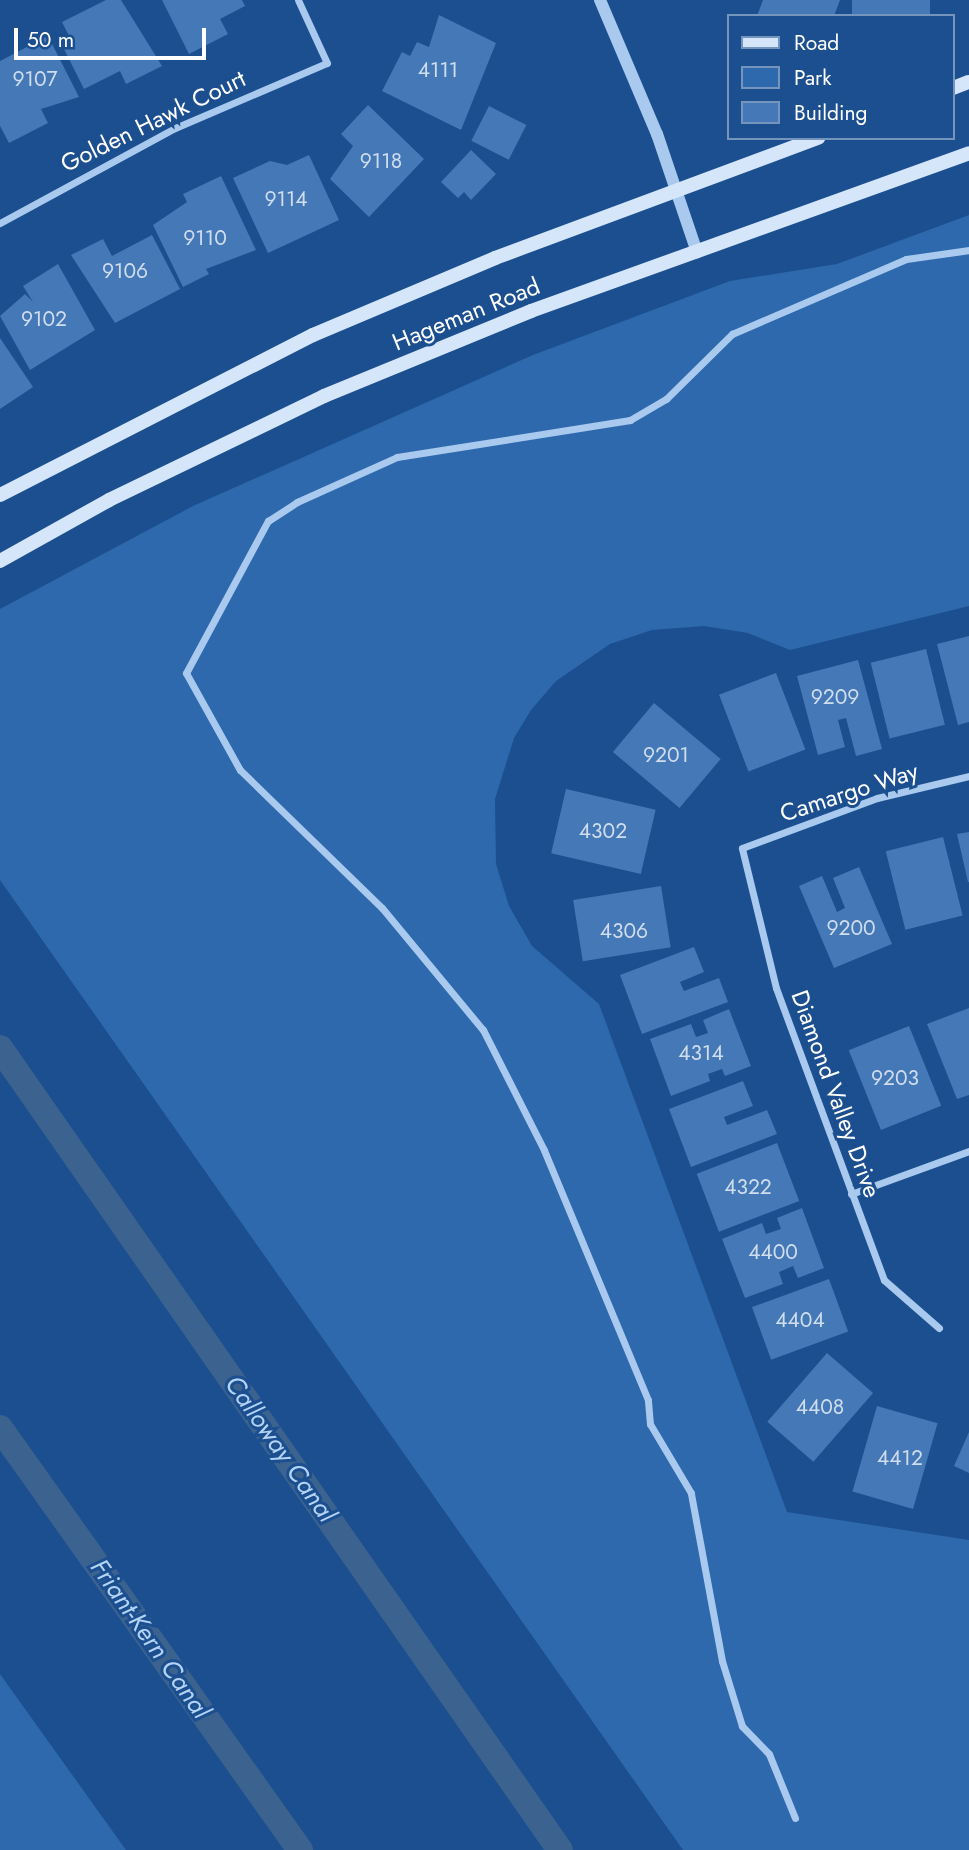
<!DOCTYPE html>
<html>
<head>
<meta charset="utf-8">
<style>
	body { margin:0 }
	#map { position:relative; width:969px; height:1850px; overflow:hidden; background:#1b4f8f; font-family:Jost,sans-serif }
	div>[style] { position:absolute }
	.green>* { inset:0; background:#2e69ad }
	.canal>* { height:26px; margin:-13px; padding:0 13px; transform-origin:13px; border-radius:13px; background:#3c6290 }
	.building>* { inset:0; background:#4478b7; transform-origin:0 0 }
	.minor>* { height:7px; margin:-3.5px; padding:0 3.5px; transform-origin:3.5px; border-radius:3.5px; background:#a9c9ee }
	.tertiary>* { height:12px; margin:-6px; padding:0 6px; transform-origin:6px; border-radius:6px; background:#a9c9ee }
	.secondary>* { height:14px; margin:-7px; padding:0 7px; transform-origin:7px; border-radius:7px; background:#d6e6fa }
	span { translate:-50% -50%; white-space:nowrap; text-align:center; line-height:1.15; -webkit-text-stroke:6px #1b4f8f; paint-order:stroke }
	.number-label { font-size:21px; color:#d0dded }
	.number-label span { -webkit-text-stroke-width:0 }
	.street-label { font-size:24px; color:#fff }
	.water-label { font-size:26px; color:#b5d3f5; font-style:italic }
	.legend { position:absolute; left:727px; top:14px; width:228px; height:126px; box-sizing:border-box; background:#1b4f8f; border:2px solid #7695bc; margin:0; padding:9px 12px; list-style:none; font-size:21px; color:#fff }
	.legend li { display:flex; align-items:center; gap:14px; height:35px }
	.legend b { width:35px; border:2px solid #7695bc }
	.scale { position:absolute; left:14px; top:28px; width:192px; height:32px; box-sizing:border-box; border:4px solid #fff; border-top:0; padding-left:9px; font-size:21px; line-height:24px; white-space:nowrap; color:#fff; -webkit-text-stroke:5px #1b4f8f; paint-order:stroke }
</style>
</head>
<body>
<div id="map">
	<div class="green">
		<i style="clip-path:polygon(969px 215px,969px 606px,790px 650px,748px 633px,704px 626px,652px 630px,610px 644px,556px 681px,531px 710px,514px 738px,495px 799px,496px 864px,509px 906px,532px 946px,599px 1004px,787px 1512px,969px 1540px,969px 1850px,683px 1850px,0 880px,0 609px,193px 506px,533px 355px,730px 281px,837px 264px)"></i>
		<i style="clip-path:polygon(0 1674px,126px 1850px,0 1850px)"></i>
	</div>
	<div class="canal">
		<i style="left:0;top:1048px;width:978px;rotate:55.08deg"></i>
		<i style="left:0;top:1428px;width:518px;rotate:54.59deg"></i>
	</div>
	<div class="building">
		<i style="clip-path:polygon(106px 0,121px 0,162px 66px,126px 84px,120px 71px,84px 89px,63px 47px,72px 42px,62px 22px)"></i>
		<i style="clip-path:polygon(162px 0,242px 0,245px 6px,220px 19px,228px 34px,189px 54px)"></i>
		<i style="clip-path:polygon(763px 0,840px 0,834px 16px,757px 16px)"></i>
		<i style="left:852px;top:0;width:78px;height:16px"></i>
		<i style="clip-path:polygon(439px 15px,496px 43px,461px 130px,382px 91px,402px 52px,410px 56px,417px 42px,429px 47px)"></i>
		<i style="clip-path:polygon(48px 36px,79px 97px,41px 109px,48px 123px,9px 143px,0 126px,0 61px)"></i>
		<i style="clip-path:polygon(368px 105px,424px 159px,369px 217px,330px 179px,353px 146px,341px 134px)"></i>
		<i style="left:489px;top:106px;width:42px;height:39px;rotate:27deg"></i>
		<i style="clip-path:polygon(471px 150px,496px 174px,471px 200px,464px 192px,458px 198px,441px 182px)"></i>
		<i style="clip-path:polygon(309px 155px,339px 220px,268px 253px,233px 178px,270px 161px,287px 165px)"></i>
		<i style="clip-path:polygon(221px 176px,256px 250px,206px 269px,209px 274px,183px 287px,153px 225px,187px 202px,183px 194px)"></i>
		<i style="clip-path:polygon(152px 235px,180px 289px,115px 323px,71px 255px,103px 239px,112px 256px)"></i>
		<i style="clip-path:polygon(58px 264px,95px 330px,30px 370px,0 316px,25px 294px,33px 302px,23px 286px)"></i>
		<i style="clip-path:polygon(0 338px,33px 387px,0 409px)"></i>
		<i style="clip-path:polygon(969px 636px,969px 722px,958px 725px,937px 644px)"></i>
		<i style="left:926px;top:649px;width:78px;height:57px;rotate:76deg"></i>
		<i style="clip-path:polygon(858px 660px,882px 749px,856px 756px,846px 718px,838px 720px,845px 747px,818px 755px,797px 676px)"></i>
		<i style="left:776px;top:673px;width:82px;height:61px;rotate:69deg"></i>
		<i style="left:654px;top:703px;width:87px;height:64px;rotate:40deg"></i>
		<i style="left:566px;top:789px;width:92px;height:66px;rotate:13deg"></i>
		<i style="clip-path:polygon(969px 832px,969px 882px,968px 882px,957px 834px)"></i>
		<i style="left:943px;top:837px;width:81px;height:59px;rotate:76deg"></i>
		<i style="clip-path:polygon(859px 867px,892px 944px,834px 968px,799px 886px,822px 876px,837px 912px,845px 908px,833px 878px)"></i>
		<i style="left:661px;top:886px;width:62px;height:89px;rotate:81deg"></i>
		<i style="clip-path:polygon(694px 947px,704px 972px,680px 982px,684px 991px,719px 978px,728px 1002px,642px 1034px,620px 975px)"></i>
		<i style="clip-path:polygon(969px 1008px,969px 1095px,957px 1099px,927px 1024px)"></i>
		<i style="clip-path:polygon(729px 1009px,751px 1066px,725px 1076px,722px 1069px,708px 1074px,710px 1081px,671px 1096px,650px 1039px,691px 1024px,696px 1037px,708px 1033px,703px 1020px)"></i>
		<i style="left:909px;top:1026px;width:86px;height:65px;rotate:68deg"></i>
		<i style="clip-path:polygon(743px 1081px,753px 1106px,724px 1117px,727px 1125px,767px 1110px,777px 1134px,691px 1167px,669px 1109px)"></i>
		<i style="left:777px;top:1143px;width:62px;height:86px;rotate:69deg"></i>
		<i style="clip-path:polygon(802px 1208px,824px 1268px,798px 1278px,793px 1266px,779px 1272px,783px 1284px,745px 1298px,722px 1239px,762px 1223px,766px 1234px,781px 1229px,777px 1218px)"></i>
		<i style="left:829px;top:1279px;width:56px;height:82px;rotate:70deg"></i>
		<i style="left:827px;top:1353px;width:61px;height:91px;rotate:41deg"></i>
		<i style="left:877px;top:1406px;width:63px;height:89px;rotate:16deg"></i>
		<i style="clip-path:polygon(969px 1432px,969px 1473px,954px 1466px)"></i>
	</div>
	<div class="minor">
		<i style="left:0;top:223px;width:199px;rotate:-28.5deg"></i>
		<i style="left:175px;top:128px;width:165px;rotate:-23.2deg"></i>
		<i style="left:327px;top:63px;width:69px;rotate:-114.7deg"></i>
		<i style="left:851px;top:1194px;width:126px;rotate:-20deg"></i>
		<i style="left:939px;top:1328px;width:73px;rotate:-138.9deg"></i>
		<i style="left:884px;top:1280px;width:311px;rotate:-110.3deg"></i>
		<i style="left:776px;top:988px;width:144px;rotate:-103.7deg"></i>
		<i style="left:742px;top:848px;width:144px;rotate:-20.3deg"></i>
		<i style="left:877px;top:798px;width:95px;rotate:-13.4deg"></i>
		<i style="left:795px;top:1818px;width:69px;rotate:-112.1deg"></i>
		<i style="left:769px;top:1754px;width:39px;rotate:-134deg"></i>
		<i style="left:742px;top:1726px;width:68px;rotate:-107.1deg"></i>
		<i style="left:722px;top:1661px;width:171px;rotate:-100.5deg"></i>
		<i style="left:691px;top:1493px;width:80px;rotate:-120.7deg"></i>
		<i style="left:650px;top:1424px;width:24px;rotate:-95deg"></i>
		<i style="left:648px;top:1400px;width:271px;rotate:-112.6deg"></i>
		<i style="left:544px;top:1150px;width:135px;rotate:-116.9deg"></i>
		<i style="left:483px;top:1030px;width:158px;rotate:-129.6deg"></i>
		<i style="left:382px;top:908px;width:198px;rotate:-135.8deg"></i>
		<i style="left:240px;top:770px;width:111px;rotate:-119.1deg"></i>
		<i style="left:186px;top:673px;width:173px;rotate:-61.7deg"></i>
		<i style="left:268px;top:521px;width:35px;rotate:-33deg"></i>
		<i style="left:297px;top:502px;width:110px;rotate:-24.2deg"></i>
		<i style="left:397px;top:457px;width:236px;rotate:-9deg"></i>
		<i style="left:630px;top:420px;width:42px;rotate:-30.3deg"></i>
		<i style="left:666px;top:399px;width:93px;rotate:-44.6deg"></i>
		<i style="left:732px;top:334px;width:189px;rotate:-23.3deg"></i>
		<i style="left:906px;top:259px;width:64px;rotate:-8.1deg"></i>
	</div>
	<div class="tertiary">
		<i style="left:600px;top:0;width:146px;rotate:67deg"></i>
		<i style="left:657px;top:134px;width:125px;rotate:71.3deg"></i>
	</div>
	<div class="secondary">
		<i style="left:953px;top:88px;width:17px;rotate:-21deg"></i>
		<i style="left:0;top:495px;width:352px;rotate:-27.1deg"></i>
		<i style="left:313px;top:335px;width:198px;rotate:-22.9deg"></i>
		<i style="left:495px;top:258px;width:345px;rotate:-20.4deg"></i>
		<i style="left:0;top:561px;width:125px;rotate:-29.2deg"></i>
		<i style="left:109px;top:500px;width:239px;rotate:-25.8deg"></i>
		<i style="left:324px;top:396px;width:224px;rotate:-22.3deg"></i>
		<i style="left:531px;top:311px;width:466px;rotate:-19.8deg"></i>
	</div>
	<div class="number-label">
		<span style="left:438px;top:70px">4111</span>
		<span style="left:35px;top:79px">9107</span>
		<span style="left:381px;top:161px">9118</span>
		<span style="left:286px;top:199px">9114</span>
		<span style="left:205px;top:238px">9110</span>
		<span style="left:125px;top:271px">9106</span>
		<span style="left:44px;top:319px">9102</span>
		<span style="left:835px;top:697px">9209</span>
		<span style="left:666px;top:755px">9201</span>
		<span style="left:603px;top:831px">4302</span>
		<span style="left:851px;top:928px">9200</span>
		<span style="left:624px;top:931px">4306</span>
		<span style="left:701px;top:1053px">4314</span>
		<span style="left:895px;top:1078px">9203</span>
		<span style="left:748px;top:1187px">4322</span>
		<span style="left:773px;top:1252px">4400</span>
		<span style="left:800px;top:1320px">4404</span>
		<span style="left:820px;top:1407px">4408</span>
		<span style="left:900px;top:1458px">4412</span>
	</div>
	<div class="street-label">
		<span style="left:153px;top:121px;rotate:-26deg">Golden Hawk Court</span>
		<span style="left:466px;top:314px;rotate:-22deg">Hageman Road</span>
		<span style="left:849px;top:792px;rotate:-18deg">Camargo Way</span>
		<span style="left:836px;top:1094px;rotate:70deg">Diamond Valley Drive</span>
	</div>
	<div class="water-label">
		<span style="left:280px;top:1449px;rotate:55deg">Calloway Canal</span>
		<span style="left:150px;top:1639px;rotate:55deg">Friant-Kern Canal</span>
	</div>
	<ul class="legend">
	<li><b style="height:9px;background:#d6e6fa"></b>Road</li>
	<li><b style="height:19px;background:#2e69ad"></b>Park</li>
	<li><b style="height:19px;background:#4478b7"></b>Building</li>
	</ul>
	<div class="scale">50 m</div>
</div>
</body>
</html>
